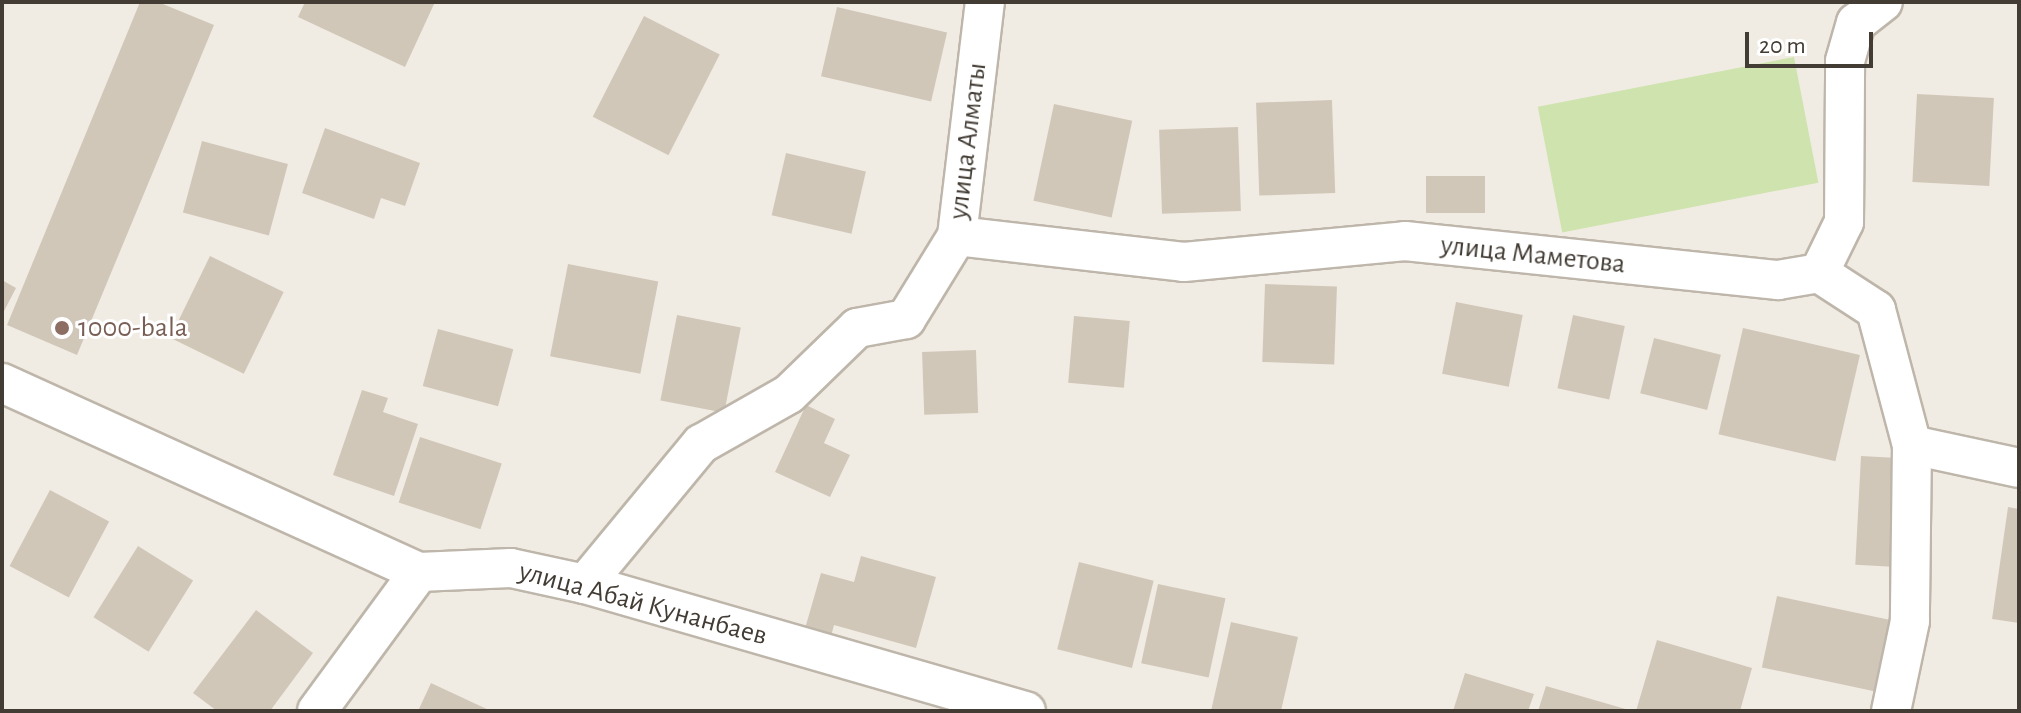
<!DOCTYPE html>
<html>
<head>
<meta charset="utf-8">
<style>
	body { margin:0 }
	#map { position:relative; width:2021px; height:713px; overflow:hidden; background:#f1ece3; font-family:"Alegreya Sans",sans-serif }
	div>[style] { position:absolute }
	.green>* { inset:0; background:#cee3ad; transform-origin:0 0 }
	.building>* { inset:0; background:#d1c7b9; transform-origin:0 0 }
	.roads { filter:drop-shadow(2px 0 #beb6aa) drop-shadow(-2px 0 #beb6aa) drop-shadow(0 2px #beb6aa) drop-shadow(0 -2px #beb6aa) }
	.street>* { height:38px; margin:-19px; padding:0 19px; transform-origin:19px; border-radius:19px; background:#fff }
	.dots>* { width:22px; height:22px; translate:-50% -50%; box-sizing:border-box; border:4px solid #fff; border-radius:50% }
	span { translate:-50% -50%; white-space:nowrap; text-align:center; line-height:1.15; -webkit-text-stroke:6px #fff; paint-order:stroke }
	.street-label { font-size:28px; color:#423c34 }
	.education-label { font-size:28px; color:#785e54 }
	.left { translate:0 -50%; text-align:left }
	.frame { position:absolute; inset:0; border:4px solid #423c34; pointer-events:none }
	.scale { position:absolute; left:1745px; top:32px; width:128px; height:36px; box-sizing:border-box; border:4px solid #423c34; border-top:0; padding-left:10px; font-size:24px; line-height:28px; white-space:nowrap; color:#423c34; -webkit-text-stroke:6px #fff; paint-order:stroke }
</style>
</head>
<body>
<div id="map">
	<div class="green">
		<i style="left:1794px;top:57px;width:128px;height:261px;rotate:79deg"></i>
	</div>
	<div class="building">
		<i style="clip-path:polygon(140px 2px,158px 2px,214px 25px,77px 355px,7px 325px)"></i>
		<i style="clip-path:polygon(305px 2px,435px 2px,405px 67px,298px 17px)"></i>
		<i style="left:837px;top:7px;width:113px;height:71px;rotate:13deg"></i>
		<i style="left:644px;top:16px;width:85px;height:113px;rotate:27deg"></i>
		<i style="left:1917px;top:94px;width:77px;height:88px;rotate:3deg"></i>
		<i style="left:1332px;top:100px;width:93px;height:76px;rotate:88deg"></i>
		<i style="left:1054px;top:104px;width:80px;height:99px;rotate:12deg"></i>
		<i style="left:1238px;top:127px;width:84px;height:79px;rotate:88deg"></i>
		<i style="clip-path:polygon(325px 128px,420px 163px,405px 206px,381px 198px,374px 219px,302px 193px)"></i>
		<i style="left:202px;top:141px;width:89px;height:74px;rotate:15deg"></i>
		<i style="left:786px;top:153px;width:82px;height:64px;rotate:13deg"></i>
		<i style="left:1485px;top:176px;width:37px;height:59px;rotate:90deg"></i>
		<i style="left:210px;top:256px;width:82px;height:91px;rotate:26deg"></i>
		<i style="left:568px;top:264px;width:92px;height:94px;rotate:11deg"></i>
		<i style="clip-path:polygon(2px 280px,16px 288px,2px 315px)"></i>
		<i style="left:1265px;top:284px;width:72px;height:78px;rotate:2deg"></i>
		<i style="left:1456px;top:302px;width:68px;height:73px;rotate:11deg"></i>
		<i style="left:677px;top:315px;width:65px;height:87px;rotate:11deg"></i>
		<i style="left:1573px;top:315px;width:53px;height:75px;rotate:12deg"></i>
		<i style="left:1074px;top:316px;width:56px;height:67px;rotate:5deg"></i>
		<i style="left:1743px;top:328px;width:120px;height:109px;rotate:13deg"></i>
		<i style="left:438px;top:329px;width:78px;height:59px;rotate:15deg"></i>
		<i style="left:1654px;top:338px;width:69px;height:57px;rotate:14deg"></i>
		<i style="left:976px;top:350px;width:63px;height:54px;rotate:88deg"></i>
		<i style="clip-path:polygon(362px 390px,388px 398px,383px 412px,418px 424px,394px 496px,333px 475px)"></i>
		<i style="clip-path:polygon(806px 405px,835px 419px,824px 443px,850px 455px,830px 497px,775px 472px)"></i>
		<i style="left:420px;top:437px;width:86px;height:69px;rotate:18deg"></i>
		<i style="left:1861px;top:456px;width:37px;height:109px;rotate:3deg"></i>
		<i style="left:50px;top:490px;width:67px;height:86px;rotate:28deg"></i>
		<i style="clip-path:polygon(2008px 507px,2019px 509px,2019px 623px,1992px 619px)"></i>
		<i style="left:138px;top:546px;width:65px;height:84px;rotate:32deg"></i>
		<i style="clip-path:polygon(861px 556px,936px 577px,916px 648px,834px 625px,830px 640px,804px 632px,821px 573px,854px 582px)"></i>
		<i style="left:1079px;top:562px;width:77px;height:90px;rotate:14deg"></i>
		<i style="left:1158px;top:584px;width:69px;height:81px;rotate:12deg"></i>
		<i style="left:1777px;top:596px;width:116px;height:73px;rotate:12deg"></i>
		<i style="clip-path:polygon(256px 610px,313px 653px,270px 711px,217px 711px,193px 693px)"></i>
		<i style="clip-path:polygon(1231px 622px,1298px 637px,1281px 711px,1211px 711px)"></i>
		<i style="clip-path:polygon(1657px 640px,1752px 668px,1740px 711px,1636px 711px)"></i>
		<i style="clip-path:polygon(1465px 673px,1534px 694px,1528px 711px,1453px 711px)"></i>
		<i style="clip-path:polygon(431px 683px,491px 711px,418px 711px)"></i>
		<i style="clip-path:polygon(1546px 686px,1629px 710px,1629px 711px,1538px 711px)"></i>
	</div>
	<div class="roads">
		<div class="street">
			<i style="left:957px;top:236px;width:228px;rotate:6.5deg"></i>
			<i style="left:1184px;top:262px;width:222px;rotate:-5.4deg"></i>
			<i style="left:1405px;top:241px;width:375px;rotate:6deg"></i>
			<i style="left:1778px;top:280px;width:42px;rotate:-9.7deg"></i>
			<i style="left:1819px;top:273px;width:57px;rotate:-63.9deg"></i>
			<i style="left:1844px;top:222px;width:161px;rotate:-89.6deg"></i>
			<i style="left:1845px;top:61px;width:40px;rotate:-74deg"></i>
			<i style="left:1856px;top:23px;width:34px;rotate:-38deg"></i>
			<i style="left:1819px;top:273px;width:68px;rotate:33deg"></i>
			<i style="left:1876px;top:310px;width:140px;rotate:75.1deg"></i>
			<i style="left:1912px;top:445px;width:176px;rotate:90.7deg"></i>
			<i style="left:1910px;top:621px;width:92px;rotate:101.9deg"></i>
			<i style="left:2px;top:383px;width:458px;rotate:24.4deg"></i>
			<i style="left:419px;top:572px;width:92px;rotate:-2.5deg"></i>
			<i style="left:511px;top:568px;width:76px;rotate:12.2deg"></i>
			<i style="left:585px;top:584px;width:459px;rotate:16.1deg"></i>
			<i style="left:1912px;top:445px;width:109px;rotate:12.1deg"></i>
			<i style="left:585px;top:584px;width:182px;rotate:-50.4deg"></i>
			<i style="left:701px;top:444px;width:101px;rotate:-29.6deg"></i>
			<i style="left:789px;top:394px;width:95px;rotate:-44.1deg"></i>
			<i style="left:857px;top:328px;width:50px;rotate:-10.4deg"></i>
			<i style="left:906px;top:319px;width:97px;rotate:-58.4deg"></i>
			<i style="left:957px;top:236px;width:236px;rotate:-83.2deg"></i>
			<i style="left:317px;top:711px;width:172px;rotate:-53.7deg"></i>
		</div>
	</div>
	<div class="dots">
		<i style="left:62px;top:328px;background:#8d6e63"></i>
	</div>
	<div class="street-label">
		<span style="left:968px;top:141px;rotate:-83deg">улица Алматы</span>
		<span style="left:1533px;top:255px;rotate:6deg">улица Маметова</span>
		<span style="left:643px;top:604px;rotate:15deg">улица Абай Кунанбаев</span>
	</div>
	<div class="education-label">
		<span class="left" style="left:78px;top:328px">1000-bala</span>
	</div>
	<div class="frame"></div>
	<div class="scale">20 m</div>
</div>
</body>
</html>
